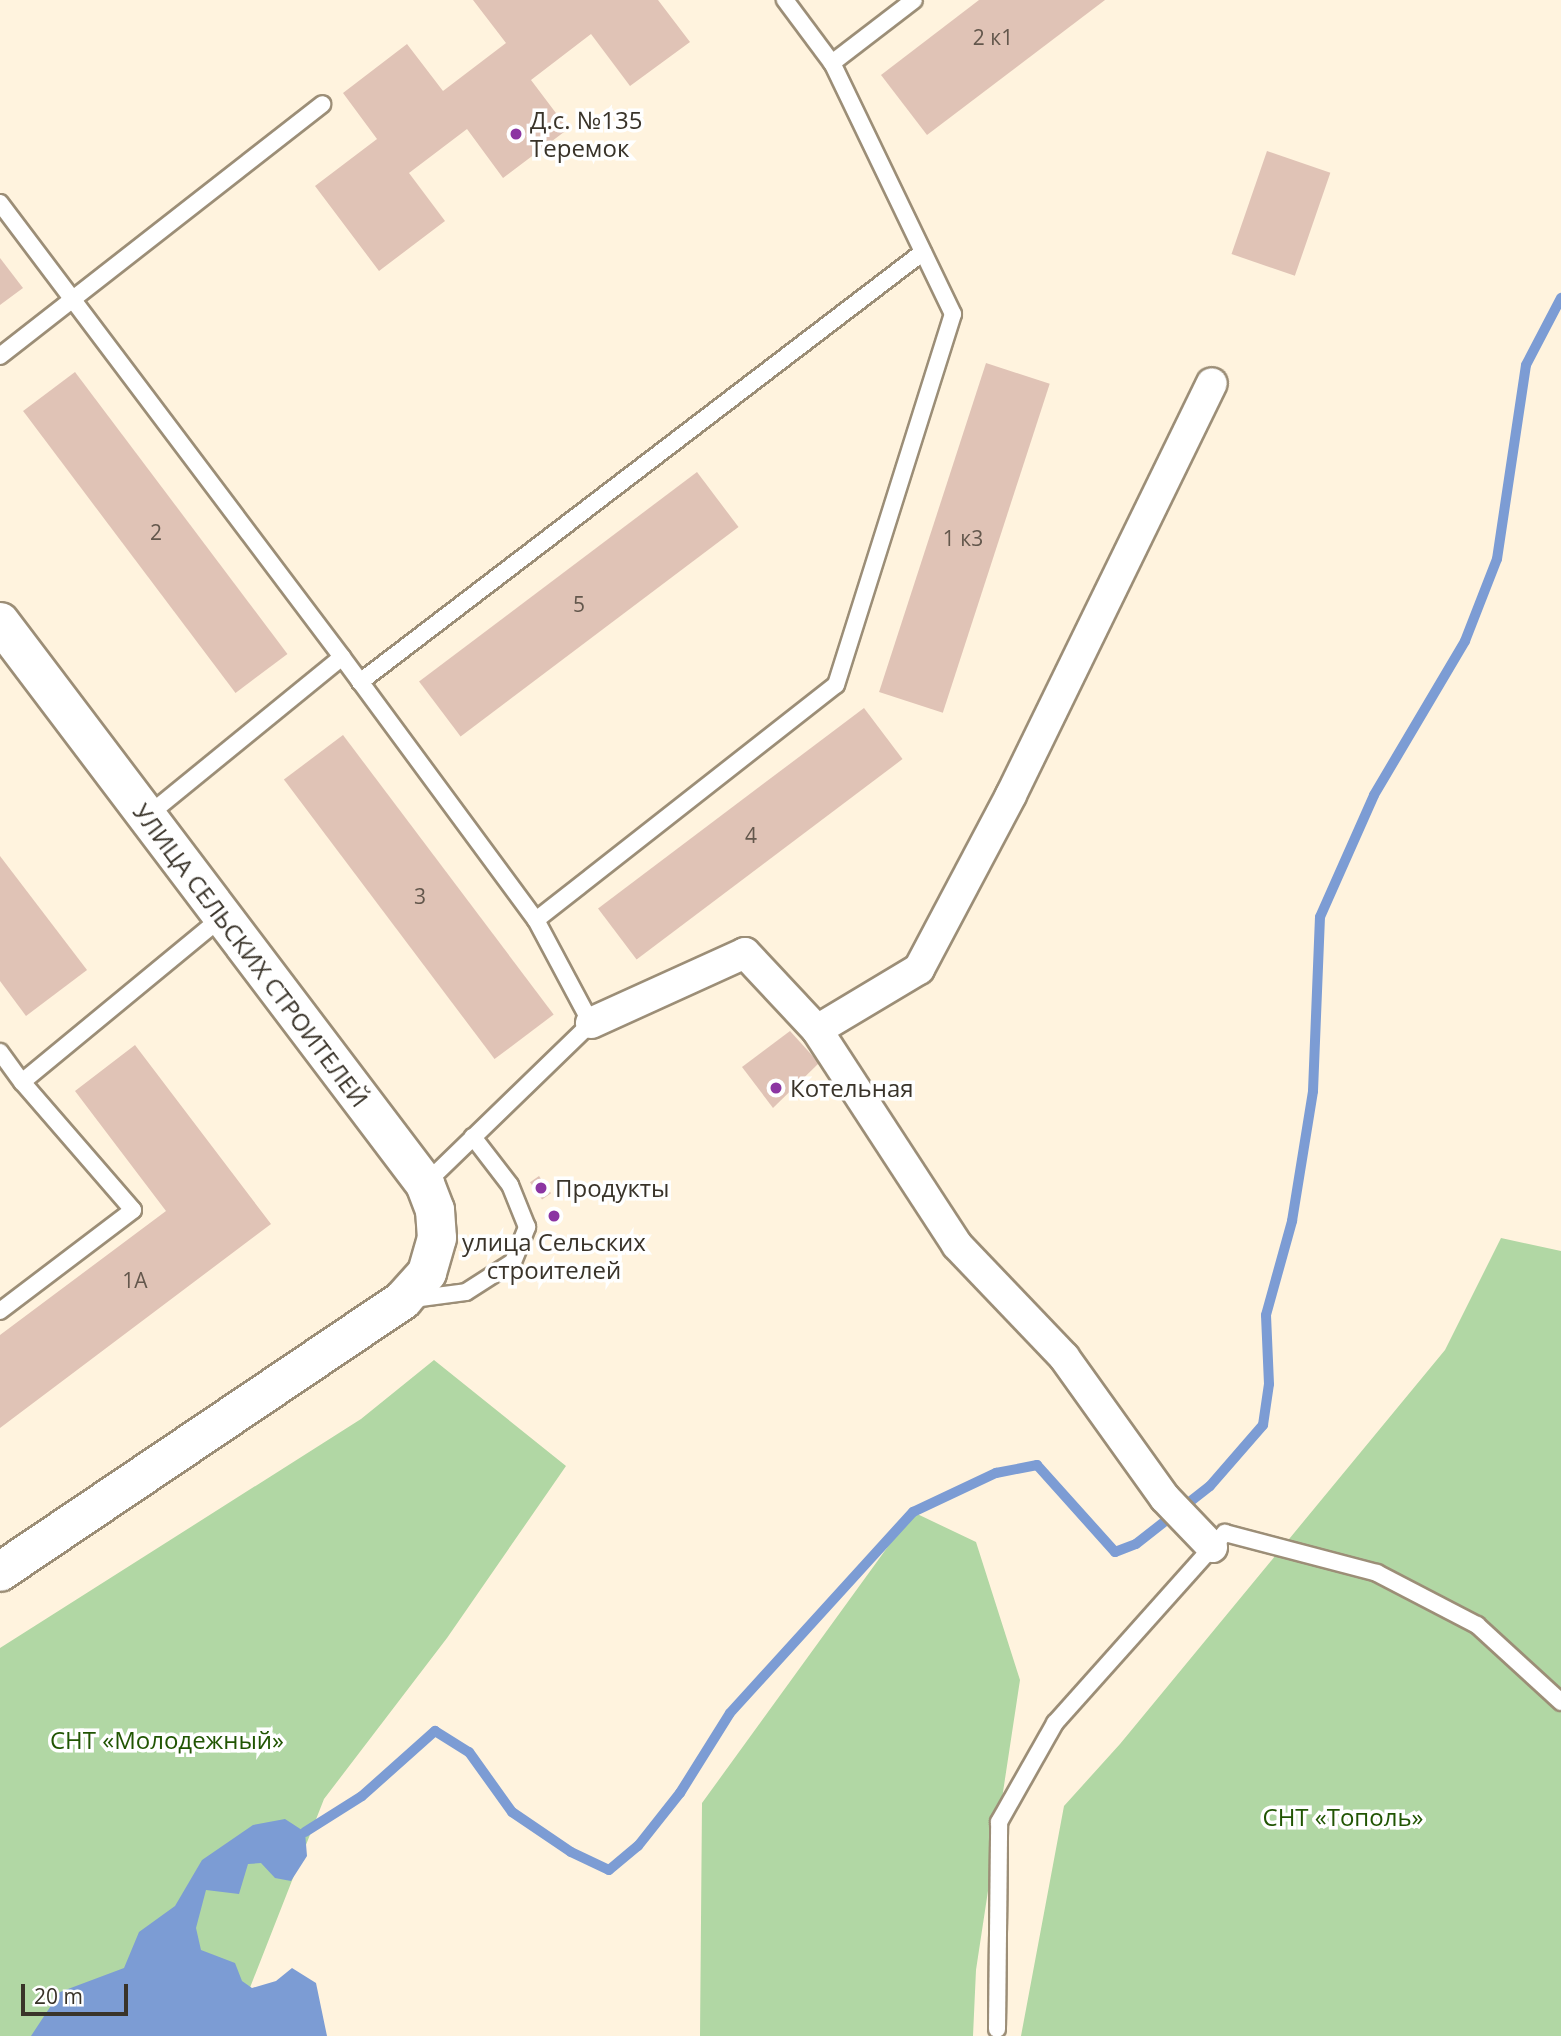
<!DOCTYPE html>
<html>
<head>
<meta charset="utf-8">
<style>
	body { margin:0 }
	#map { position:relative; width:1561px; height:2036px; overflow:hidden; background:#fff3de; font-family:"Open Sans",sans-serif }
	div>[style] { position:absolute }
	.green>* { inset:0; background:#b1d7a4 }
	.water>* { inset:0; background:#7c9cd4 }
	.stream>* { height:10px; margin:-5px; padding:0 5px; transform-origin:5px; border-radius:5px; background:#7c9cd4 }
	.building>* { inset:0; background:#e0c3b6; transform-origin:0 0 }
	.roads { filter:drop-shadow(2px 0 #9c8e77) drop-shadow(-2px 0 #9c8e77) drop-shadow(0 2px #9c8e77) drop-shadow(0 -2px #9c8e77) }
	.lane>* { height:16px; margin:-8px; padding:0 8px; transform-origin:8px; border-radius:8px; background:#fff }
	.street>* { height:30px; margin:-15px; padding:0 15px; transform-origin:15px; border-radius:15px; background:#fff }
	.secondary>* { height:38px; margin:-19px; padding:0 19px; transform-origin:19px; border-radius:19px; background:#fff }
	.dots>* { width:19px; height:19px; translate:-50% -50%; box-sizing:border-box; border:4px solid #fff; border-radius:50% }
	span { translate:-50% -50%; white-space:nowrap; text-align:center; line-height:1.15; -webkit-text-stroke:7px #fff; paint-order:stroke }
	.number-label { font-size:21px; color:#63574c }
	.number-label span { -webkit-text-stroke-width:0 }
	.poi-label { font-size:24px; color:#393329 }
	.left { translate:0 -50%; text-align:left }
	.street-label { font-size:24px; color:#393329 }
	.park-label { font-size:24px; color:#215503 }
	.scale { position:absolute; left:21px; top:1984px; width:107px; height:32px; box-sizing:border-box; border:4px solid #393329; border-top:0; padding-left:9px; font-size:21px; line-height:24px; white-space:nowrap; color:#393329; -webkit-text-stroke:5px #fff; paint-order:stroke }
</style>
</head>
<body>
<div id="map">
	<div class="green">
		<i style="clip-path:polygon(1501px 1238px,1561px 1251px,1561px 2036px,1021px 2036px,1064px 1806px,1120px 1744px,1445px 1350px)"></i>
		<i style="clip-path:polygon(434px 1360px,566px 1466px,447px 1638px,324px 1799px,231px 2036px,0 2036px,0 1648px,361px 1419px)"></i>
		<i style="clip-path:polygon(913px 1512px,976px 1542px,1020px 1680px,976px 1970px,973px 2036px,700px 2036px,702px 1803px)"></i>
	</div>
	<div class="water">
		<i style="clip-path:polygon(285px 1819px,305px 1832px,307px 1856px,291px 1881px,275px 1878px,261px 1863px,248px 1864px,239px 1894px,206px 1890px,196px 1928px,201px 1950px,235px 1963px,242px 1981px,252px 1988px,276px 1981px,292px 1968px,316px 1983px,327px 2036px,31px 2036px,60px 1992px,124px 1968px,139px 1932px,175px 1906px,202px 1860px,253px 1825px)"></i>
	</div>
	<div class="stream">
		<i style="left:305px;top:1832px;width:67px;rotate:-32.3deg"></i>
		<i style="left:362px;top:1796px;width:98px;rotate:-41.7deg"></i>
		<i style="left:435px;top:1731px;width:40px;rotate:32deg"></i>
		<i style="left:469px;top:1752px;width:74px;rotate:54.4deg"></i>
		<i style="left:512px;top:1812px;width:71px;rotate:34.1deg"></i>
		<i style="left:571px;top:1852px;width:42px;rotate:25.3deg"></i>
		<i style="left:609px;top:1870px;width:38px;rotate:-40deg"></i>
		<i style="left:638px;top:1846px;width:68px;rotate:-51.6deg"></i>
		<i style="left:680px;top:1793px;width:94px;rotate:-58deg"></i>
		<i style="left:730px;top:1713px;width:272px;rotate:-47.7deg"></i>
		<i style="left:913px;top:1512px;width:92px;rotate:-25.2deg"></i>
		<i style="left:996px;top:1473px;width:42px;rotate:-11deg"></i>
		<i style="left:1037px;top:1465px;width:117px;rotate:48.1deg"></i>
		<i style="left:1115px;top:1552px;width:22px;rotate:-21deg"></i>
		<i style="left:1136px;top:1544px;width:94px;rotate:-38.1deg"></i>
		<i style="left:1210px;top:1486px;width:81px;rotate:-49deg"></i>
		<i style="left:1263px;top:1425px;width:41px;rotate:-81.7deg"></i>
		<i style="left:1269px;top:1384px;width:69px;rotate:-92.5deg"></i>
		<i style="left:1266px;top:1315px;width:98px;rotate:-74.5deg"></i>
		<i style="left:1292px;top:1221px;width:132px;rotate:-80.8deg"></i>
		<i style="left:1313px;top:1091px;width:174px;rotate:-87.7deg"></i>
		<i style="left:1320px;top:917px;width:133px;rotate:-66.1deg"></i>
		<i style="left:1374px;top:795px;width:179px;rotate:-59.4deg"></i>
		<i style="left:1465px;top:641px;width:88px;rotate:-68.7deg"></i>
		<i style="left:1497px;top:559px;width:196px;rotate:-81.5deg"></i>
		<i style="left:1526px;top:365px;width:76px;rotate:-62.4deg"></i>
	</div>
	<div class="building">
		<i style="clip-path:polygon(473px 0,658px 0,690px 42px,630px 86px,591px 34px,531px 80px,568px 129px,503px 178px,467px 129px,409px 173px,445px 221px,379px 271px,315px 186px,377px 139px,343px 93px,407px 44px,443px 91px,506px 43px)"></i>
		<i style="clip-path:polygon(979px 0,1105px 0,927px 135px,881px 75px)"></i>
		<i style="left:1267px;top:151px;width:67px;height:109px;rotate:19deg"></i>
		<i style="clip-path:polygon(0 258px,23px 288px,0 305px)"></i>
		<i style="left:986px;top:363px;width:67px;height:346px;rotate:18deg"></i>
		<i style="left:75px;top:372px;width:353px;height:65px;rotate:53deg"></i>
		<i style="left:697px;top:472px;width:69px;height:348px;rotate:53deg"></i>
		<i style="left:864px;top:708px;width:64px;height:333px;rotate:53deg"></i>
		<i style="left:343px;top:735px;width:350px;height:74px;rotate:53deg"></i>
		<i style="clip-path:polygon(0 856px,87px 970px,26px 1016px,0 981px)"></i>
		<i style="clip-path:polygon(790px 1031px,819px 1063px,773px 1108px,742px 1067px)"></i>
		<i style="clip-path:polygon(135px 1045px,271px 1224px,0 1428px,0 1335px,166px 1211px,75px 1091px)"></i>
		<i style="left:539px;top:1176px;width:21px;height:11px;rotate:55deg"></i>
	</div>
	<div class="roads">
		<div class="lane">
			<i style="left:832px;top:63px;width:103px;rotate:-37.5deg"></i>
			<i style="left:0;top:203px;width:568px;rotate:53.01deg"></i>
			<i style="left:342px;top:657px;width:253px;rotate:140.8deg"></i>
			<i style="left:0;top:356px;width:409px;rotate:-38deg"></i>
			<i style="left:342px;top:657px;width:327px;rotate:53.6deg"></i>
			<i style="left:536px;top:920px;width:381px;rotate:-38.1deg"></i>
			<i style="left:836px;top:685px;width:389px;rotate:-72.5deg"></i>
			<i style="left:953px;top:314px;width:279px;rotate:-115.7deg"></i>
			<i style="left:832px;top:63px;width:79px;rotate:-126.7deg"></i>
			<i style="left:360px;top:682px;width:708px;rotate:-37.37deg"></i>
			<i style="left:0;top:1052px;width:37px;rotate:54deg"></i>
			<i style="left:425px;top:1184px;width:231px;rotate:-44.1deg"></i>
			<i style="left:591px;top:1023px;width:117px;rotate:-118.1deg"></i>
			<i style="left:413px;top:1299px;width:53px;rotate:-7.5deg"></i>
			<i style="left:466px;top:1292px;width:56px;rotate:-32.6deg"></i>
			<i style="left:513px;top:1262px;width:38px;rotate:-68deg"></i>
			<i style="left:527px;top:1227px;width:45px;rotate:-112deg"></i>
			<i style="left:510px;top:1185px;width:61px;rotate:-127.6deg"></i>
			<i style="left:0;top:1311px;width:167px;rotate:-37.2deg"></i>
			<i style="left:133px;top:1210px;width:169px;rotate:-130.9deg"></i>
			<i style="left:22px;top:1082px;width:259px;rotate:-39.5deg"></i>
			<i style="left:997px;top:2029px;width:207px;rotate:-89.4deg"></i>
			<i style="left:999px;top:1822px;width:114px;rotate:-60.5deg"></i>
			<i style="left:1055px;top:1723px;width:255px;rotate:-48.2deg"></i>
			<i style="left:1225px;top:1533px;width:157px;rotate:14.7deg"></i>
			<i style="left:1377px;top:1573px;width:113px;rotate:27.5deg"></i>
			<i style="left:1477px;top:1625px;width:114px;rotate:42.5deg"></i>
		</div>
		<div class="street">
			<i style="left:591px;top:1023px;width:169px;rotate:-24.4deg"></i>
			<i style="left:745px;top:953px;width:105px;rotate:46.9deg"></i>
			<i style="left:817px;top:1030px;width:119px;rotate:-30.9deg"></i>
			<i style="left:919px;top:969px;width:197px;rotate:-62.1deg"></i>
			<i style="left:1011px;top:795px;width:458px;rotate:-64deg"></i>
			<i style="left:817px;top:1030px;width:257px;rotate:56.9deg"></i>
			<i style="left:957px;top:1245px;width:155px;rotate:46.3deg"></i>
			<i style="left:1064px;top:1357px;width:173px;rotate:54.4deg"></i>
			<i style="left:1165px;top:1498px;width:68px;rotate:46.2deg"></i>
		</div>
		<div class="secondary">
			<i style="left:0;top:622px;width:705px;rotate:52.9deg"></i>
			<i style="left:425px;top:1184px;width:28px;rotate:69deg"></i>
			<i style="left:435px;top:1210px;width:28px;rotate:86deg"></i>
			<i style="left:437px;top:1238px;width:36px;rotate:106deg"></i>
			<i style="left:427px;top:1273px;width:36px;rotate:132deg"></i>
			<i style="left:403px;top:1300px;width:486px;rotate:146deg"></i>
		</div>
	</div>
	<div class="dots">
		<i style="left:516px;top:134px;background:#8c35a2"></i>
		<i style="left:776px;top:1088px;background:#8c35a2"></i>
		<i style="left:541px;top:1188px;background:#8c35a2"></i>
		<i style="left:554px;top:1216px;background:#8c35a2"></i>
	</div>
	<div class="number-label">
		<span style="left:993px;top:37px">2 к1</span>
		<span style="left:156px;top:532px">2</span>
		<span style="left:963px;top:538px">1 к3</span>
		<span style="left:579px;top:604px">5</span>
		<span style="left:751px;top:835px">4</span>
		<span style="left:420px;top:896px">3</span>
		<span style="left:135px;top:1280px">1А</span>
	</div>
	<div class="poi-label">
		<span class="left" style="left:530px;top:134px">Д.с. №135<br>Теремок</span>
		<span class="left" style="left:790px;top:1088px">Котельная</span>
		<span class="left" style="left:555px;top:1188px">Продукты</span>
		<span style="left:554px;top:1256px">улица Сельских<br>строителей</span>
	</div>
	<div class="street-label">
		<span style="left:251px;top:955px;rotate:53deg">УЛИЦА СЕЛЬСКИХ СТРОИТЕЛЕЙ</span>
	</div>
	<div class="park-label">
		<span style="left:167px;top:1740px">СНТ «Молодежный»</span>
		<span style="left:1343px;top:1817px">СНТ «Тополь»</span>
	</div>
	<div class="scale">20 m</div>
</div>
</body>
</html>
